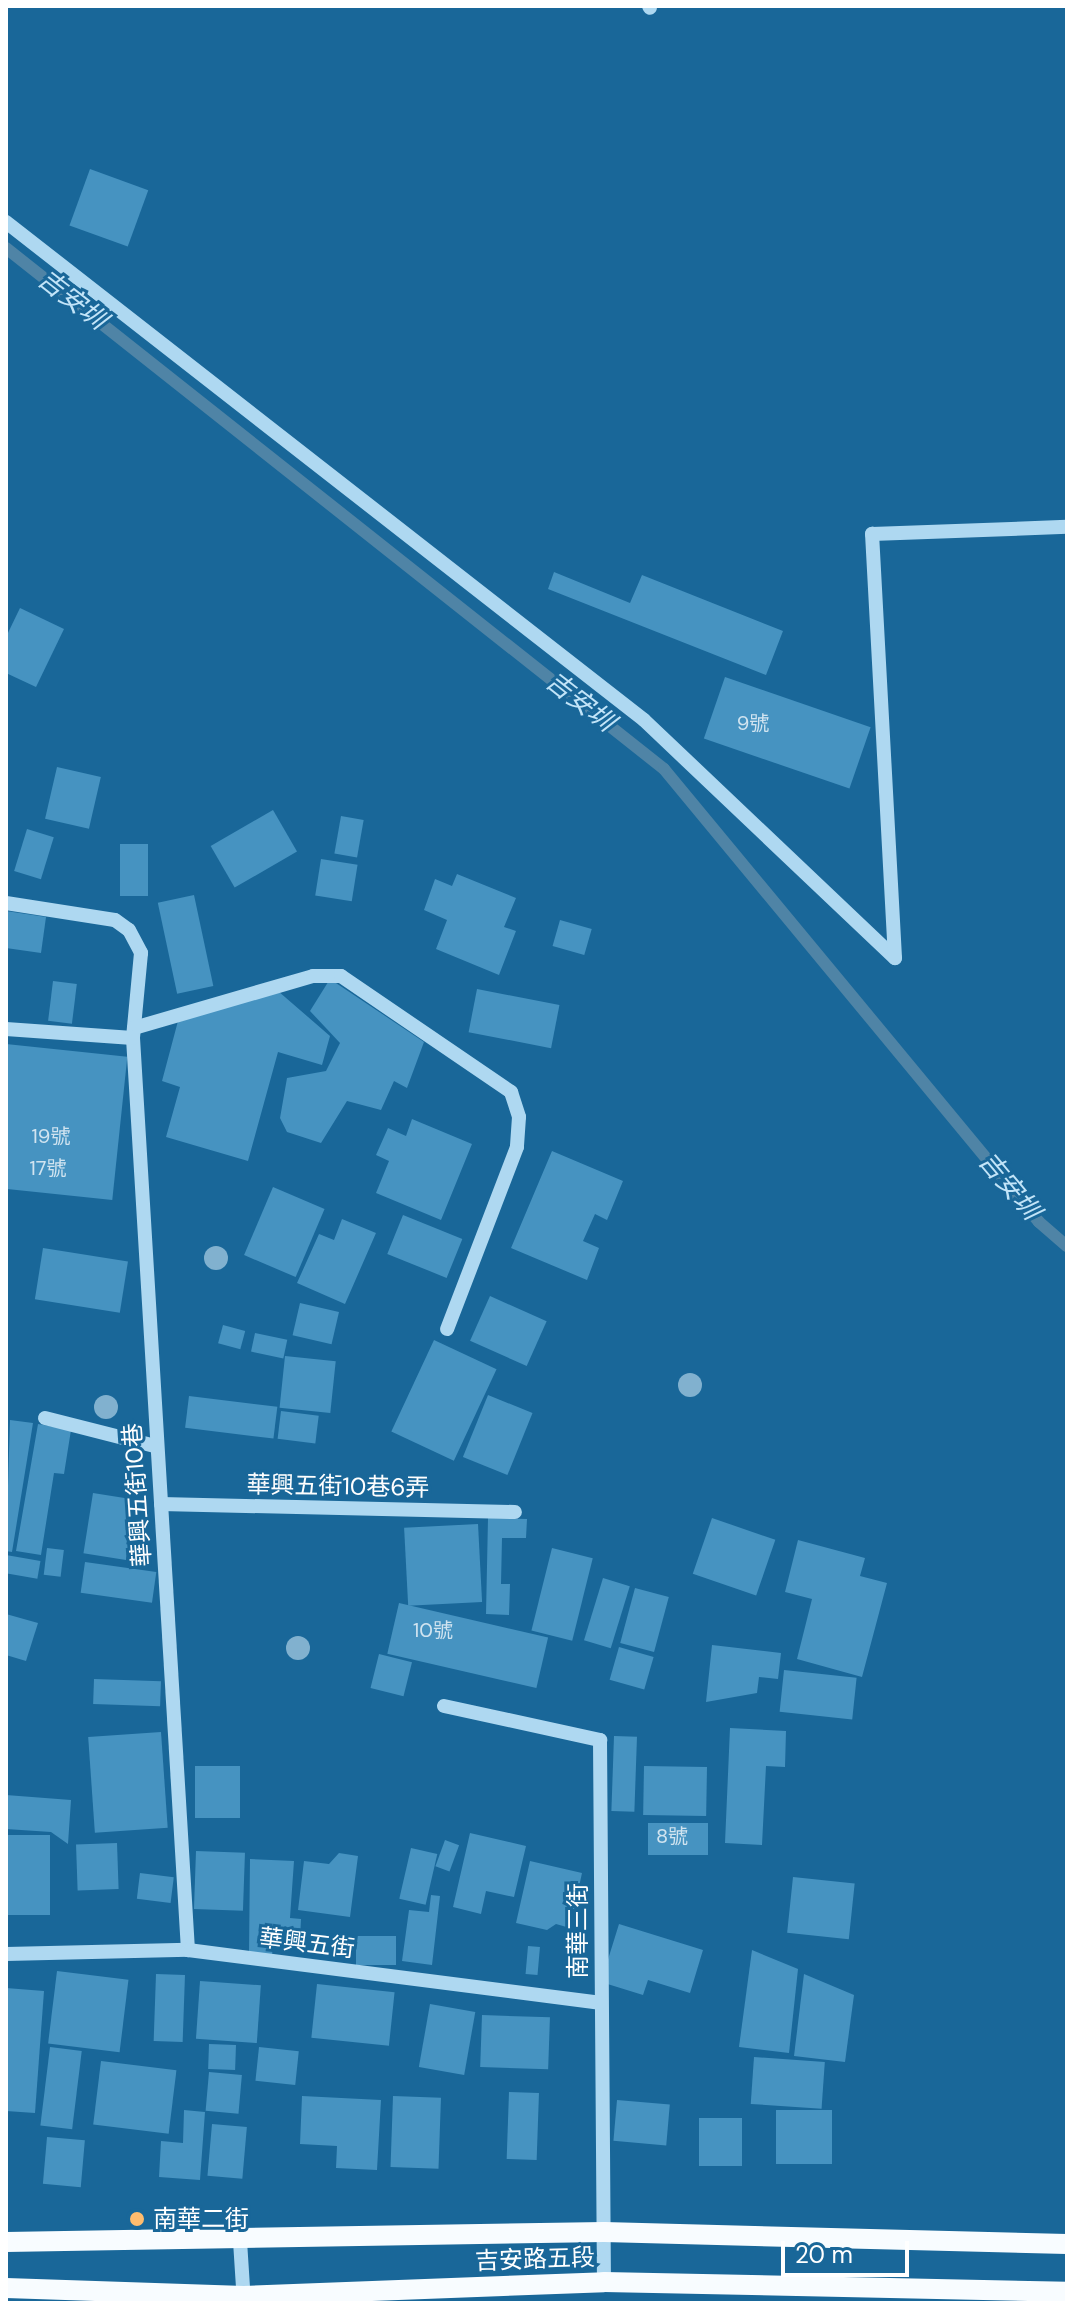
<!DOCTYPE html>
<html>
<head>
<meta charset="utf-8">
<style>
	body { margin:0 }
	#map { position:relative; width:1073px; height:2309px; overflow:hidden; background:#196799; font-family:"DM Sans","Noto Sans TC",sans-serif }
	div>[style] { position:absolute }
	.stream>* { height:12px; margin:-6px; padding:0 6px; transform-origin:6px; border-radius:6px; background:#4f84a6 }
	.building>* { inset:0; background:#4693c1; transform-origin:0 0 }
	.minor>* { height:14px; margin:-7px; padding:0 7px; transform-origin:7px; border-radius:7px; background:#aed8f1 }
	.major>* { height:20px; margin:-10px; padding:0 10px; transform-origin:10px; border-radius:10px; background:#f8fcff }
	.trees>* { width:24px; height:24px; margin:-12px; border-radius:50%; background:#81b1cf }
	.dots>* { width:22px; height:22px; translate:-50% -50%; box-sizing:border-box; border:4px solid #196799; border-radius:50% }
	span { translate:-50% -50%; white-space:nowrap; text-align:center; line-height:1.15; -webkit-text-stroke:6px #196799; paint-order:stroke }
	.number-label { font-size:20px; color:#d1e4f0 }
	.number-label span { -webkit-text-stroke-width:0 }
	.street-label { font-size:24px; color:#fff }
	.poi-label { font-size:24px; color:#fff }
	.left { translate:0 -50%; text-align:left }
	.water-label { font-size:26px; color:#c2e4f8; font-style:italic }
	.frame { position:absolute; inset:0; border:8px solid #fff; pointer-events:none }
	.scale { position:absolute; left:781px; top:2241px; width:128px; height:36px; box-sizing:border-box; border:4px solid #fff; border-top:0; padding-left:10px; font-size:24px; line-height:28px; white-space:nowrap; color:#fff; -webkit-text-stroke:6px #196799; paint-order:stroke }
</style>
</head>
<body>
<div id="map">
	<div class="stream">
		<i style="left:6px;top:248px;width:839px;rotate:38.37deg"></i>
		<i style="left:664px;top:769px;width:588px;rotate:50.38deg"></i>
		<i style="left:1039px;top:1222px;width:37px;rotate:41deg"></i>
	</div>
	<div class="building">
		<i style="left:90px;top:169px;width:62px;height:60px;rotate:20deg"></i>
		<i style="clip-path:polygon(554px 572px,630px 603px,642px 575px,783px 631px,766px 675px,548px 589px)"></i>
		<i style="clip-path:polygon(20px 608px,64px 629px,36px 687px,6px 673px,6px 637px)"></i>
		<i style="left:725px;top:677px;width:154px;height:65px;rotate:19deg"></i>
		<i style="left:57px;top:767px;width:45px;height:53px;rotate:13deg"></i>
		<i style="left:273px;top:810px;width:48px;height:72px;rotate:60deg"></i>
		<i style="left:341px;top:816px;width:23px;height:38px;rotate:10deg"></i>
		<i style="left:27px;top:829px;width:28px;height:44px;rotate:17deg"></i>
		<i style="left:148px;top:844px;width:52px;height:28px;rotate:90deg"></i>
		<i style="left:321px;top:859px;width:37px;height:37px;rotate:9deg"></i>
		<i style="clip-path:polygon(457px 874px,516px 898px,504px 927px,516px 931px,499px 975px,436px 949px,447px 920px,424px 910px,435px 879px,452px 886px)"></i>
		<i style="left:194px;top:895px;width:93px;height:37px;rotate:78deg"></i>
		<i style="clip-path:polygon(6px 911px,46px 917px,41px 953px,6px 948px)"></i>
		<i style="left:560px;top:920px;width:33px;height:27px;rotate:16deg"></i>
		<i style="clip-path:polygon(330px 979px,424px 1042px,407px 1088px,394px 1081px,381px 1110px,347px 1101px,321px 1143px,287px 1132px,280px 1118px,287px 1078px,326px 1071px,340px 1043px,310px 1011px)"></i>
		<i style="left:53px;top:981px;width:24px;height:40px;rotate:7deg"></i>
		<i style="left:477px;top:989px;width:84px;height:44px;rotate:11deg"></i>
		<i style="clip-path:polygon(278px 991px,330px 1036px,322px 1065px,278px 1052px,248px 1161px,166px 1137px,180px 1087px,162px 1081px,178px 1021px)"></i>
		<i style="left:6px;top:1044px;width:122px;height:144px;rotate:6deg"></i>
		<i style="clip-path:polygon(412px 1119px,472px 1144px,441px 1220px,376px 1193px,389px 1161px,376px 1155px,388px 1128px,406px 1136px)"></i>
		<i style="clip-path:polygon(552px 1151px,623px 1181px,607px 1220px,595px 1214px,583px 1241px,599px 1248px,587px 1280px,511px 1248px)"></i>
		<i style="left:273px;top:1187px;width:56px;height:74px;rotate:23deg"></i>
		<i style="left:403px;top:1215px;width:64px;height:42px;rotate:22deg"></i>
		<i style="clip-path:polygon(342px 1219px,376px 1233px,345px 1304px,297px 1283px,319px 1234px,334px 1240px)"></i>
		<i style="left:43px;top:1248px;width:86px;height:52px;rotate:9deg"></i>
		<i style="left:490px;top:1296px;width:62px;height:49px;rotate:24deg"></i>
		<i style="left:300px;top:1303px;width:40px;height:33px;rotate:13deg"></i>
		<i style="left:223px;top:1325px;width:23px;height:19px;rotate:15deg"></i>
		<i style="left:255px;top:1333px;width:33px;height:19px;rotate:12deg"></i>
		<i style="left:434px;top:1340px;width:69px;height:101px;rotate:25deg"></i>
		<i style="left:285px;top:1356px;width:51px;height:52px;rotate:6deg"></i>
		<i style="left:488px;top:1395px;width:48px;height:67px;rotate:22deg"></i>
		<i style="left:189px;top:1396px;width:89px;height:32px;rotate:7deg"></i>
		<i style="left:281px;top:1411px;width:38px;height:28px;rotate:7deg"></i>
		<i style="clip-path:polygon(10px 1420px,33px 1423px,12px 1552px,6px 1551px)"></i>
		<i style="clip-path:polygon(38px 1424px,71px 1430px,64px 1474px,54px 1473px,41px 1555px,16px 1551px)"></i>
		<i style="left:93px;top:1493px;width:43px;height:61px;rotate:9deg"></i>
		<i style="clip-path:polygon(488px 1518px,527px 1519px,526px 1538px,502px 1538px,501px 1584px,510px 1584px,509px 1615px,486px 1614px)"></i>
		<i style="left:712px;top:1518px;width:67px;height:59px;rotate:19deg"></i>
		<i style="left:478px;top:1524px;width:78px;height:74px;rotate:87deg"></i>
		<i style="clip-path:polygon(798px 1540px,865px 1558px,860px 1576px,887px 1583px,862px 1677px,797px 1659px,812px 1599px,785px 1592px)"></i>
		<i style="left:47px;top:1548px;width:17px;height:27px;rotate:7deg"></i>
		<i style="left:552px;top:1548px;width:42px;height:85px;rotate:14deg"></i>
		<i style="left:6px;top:1555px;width:35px;height:18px;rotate:10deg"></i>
		<i style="left:85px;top:1562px;width:72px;height:31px;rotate:8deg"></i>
		<i style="left:603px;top:1578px;width:28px;height:65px;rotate:17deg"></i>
		<i style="left:635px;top:1588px;width:35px;height:57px;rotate:15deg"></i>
		<i style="left:399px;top:1603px;width:153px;height:52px;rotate:13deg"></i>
		<i style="clip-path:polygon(6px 1614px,38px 1623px,26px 1661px,6px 1655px)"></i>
		<i style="clip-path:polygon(712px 1645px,781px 1653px,778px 1679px,759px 1677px,757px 1693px,706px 1702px)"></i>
		<i style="left:619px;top:1647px;width:36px;height:34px;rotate:16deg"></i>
		<i style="left:379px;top:1654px;width:34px;height:35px;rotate:14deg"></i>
		<i style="left:784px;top:1670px;width:73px;height:42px;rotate:6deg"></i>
		<i style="left:94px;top:1679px;width:67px;height:25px;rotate:2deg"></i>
		<i style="clip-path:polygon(730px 1728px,786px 1731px,785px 1767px,766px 1766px,762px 1845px,725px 1843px)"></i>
		<i style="left:161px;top:1732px;width:96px;height:73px;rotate:86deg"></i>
		<i style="left:614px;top:1736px;width:23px;height:75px;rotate:2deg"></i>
		<i style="left:240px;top:1766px;width:52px;height:45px;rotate:90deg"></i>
		<i style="left:644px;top:1766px;width:63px;height:49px;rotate:1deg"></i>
		<i style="clip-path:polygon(6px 1795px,71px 1800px,68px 1844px,51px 1832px,6px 1829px)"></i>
		<i style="left:648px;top:1823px;width:60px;height:32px"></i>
		<i style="clip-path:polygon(470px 1833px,526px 1846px,514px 1897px,486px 1891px,481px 1914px,453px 1907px)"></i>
		<i style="left:6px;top:1835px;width:44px;height:80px"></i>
		<i style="left:445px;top:1840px;width:15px;height:28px;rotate:20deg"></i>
		<i style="left:117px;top:1843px;width:46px;height:41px;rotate:88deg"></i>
		<i style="left:411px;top:1848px;width:27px;height:52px;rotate:13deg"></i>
		<i style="left:196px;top:1851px;width:49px;height:58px;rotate:2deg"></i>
		<i style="clip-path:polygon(339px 1853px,358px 1856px,350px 1917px,298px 1910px,304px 1861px,329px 1864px)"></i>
		<i style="clip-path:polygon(250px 1859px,294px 1861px,290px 1918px,301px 1919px,300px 1939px,274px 1937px,272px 1955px,249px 1953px)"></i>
		<i style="clip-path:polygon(530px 1861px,582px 1873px,570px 1928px,556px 1924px,547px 1930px,516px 1923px)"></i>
		<i style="left:140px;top:1873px;width:34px;height:26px;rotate:7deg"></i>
		<i style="left:793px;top:1877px;width:62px;height:56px;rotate:6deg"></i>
		<i style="clip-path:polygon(431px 1895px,440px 1896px,432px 1965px,402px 1961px,409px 1910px,429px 1912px)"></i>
		<i style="clip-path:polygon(619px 1924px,703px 1950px,690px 1993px,648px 1980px,643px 1995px,601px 1982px)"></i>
		<i style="left:356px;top:1936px;width:40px;height:29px"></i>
		<i style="left:528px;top:1946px;width:12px;height:28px;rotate:5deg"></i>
		<i style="clip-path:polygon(752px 1950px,798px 1969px,789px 2053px,739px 2047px)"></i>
		<i style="left:57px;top:1971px;width:72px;height:73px;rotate:7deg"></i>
		<i style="left:156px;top:1974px;width:29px;height:67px;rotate:2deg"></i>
		<i style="clip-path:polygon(804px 1974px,854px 1995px,845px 2062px,794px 2056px)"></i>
		<i style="left:200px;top:1981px;width:61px;height:58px;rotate:4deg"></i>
		<i style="left:317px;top:1984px;width:78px;height:54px;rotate:6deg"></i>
		<i style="clip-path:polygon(6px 1988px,44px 1991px,35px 2113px,6px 2111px)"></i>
		<i style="left:430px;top:2004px;width:46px;height:64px;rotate:10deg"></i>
		<i style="left:482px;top:2015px;width:68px;height:52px;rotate:2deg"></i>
		<i style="left:209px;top:2044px;width:27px;height:25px;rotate:2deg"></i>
		<i style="left:50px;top:2047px;width:32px;height:79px;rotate:7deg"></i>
		<i style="left:259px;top:2047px;width:40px;height:34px;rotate:6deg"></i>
		<i style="left:754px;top:2057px;width:71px;height:47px;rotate:4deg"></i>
		<i style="left:101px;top:2061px;width:76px;height:64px;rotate:7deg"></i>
		<i style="left:209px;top:2072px;width:33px;height:39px;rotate:5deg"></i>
		<i style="left:509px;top:2092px;width:30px;height:67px;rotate:2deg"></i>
		<i style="clip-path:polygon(302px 2096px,381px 2100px,377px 2170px,336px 2168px,337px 2146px,300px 2144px)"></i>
		<i style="left:393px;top:2096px;width:48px;height:71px;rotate:2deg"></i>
		<i style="left:617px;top:2100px;width:53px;height:41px;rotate:5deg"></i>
		<i style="clip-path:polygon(184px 2110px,205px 2112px,200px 2180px,159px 2177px,161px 2141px,183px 2143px)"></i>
		<i style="left:776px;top:2110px;width:56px;height:54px"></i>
		<i style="left:699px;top:2118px;width:43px;height:48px"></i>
		<i style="left:212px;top:2124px;width:35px;height:52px;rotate:5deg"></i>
		<i style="left:47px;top:2137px;width:38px;height:47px;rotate:5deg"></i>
	</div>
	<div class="minor">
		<i style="left:649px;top:6px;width:2px;rotate:63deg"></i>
		<i style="left:6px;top:222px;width:809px;rotate:37.97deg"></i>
		<i style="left:644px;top:720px;width:346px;rotate:43.5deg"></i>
		<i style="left:895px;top:958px;width:425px;rotate:-93.1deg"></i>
		<i style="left:872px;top:534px;width:195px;rotate:-2.1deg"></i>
		<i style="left:6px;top:903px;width:110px;rotate:8.9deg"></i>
		<i style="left:115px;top:920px;width:17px;rotate:36deg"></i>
		<i style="left:129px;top:930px;width:26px;rotate:62deg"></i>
		<i style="left:141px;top:953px;width:85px;rotate:95.4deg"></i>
		<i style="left:133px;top:1038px;width:914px;rotate:86.55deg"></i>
		<i style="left:134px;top:1028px;width:186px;rotate:-16.2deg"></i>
		<i style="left:313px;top:976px;width:28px"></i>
		<i style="left:341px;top:976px;width:206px;rotate:34.3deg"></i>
		<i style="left:511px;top:1092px;width:26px;rotate:72deg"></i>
		<i style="left:519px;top:1117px;width:30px;rotate:94deg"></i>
		<i style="left:517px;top:1147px;width:195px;rotate:111deg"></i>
		<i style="left:6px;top:1029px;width:127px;rotate:4.1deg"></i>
		<i style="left:45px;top:1418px;width:114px;rotate:14.3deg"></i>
		<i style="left:161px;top:1504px;width:354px;rotate:1.3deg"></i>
		<i style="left:444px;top:1706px;width:160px;rotate:12.3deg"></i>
		<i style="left:600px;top:1740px;width:542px;rotate:89.58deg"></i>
		<i style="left:6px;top:1954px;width:182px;rotate:-1.3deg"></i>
		<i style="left:188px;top:1950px;width:415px;rotate:7.3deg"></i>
		<i style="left:240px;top:2241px;width:62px;rotate:86.3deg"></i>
	</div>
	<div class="major">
		<i style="left:6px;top:2242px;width:598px;rotate:-0.96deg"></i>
		<i style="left:604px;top:2232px;width:463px;rotate:1.5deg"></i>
		<i style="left:6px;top:2288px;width:238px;rotate:1.9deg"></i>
		<i style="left:244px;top:2296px;width:360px;rotate:-2.2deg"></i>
		<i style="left:604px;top:2282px;width:463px;rotate:1.2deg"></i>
	</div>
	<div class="trees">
		<i style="left:216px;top:1258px"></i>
		<i style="left:690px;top:1385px"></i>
		<i style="left:106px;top:1407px"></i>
		<i style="left:298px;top:1648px"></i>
	</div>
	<div class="dots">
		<i style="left:137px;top:2219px;background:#ffbc6e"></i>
	</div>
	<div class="number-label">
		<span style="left:753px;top:723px">9號</span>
		<span style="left:51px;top:1136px">19號</span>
		<span style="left:48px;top:1168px">17號</span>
		<span style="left:433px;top:1630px">10號</span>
		<span style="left:672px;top:1836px">8號</span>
	</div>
	<div class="street-label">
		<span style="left:338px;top:1486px;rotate:1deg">華興五街10巷6弄</span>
		<span style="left:137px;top:1495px;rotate:-94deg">華興五街10巷</span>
		<span style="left:578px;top:1931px;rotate:-90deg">南華三街</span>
		<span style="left:307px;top:1943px;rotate:7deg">華興五街</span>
		<span style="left:535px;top:2259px;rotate:-2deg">吉安路五段</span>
	</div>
	<div class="poi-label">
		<span class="left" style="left:153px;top:2219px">南華二街</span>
	</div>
	<div class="water-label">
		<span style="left:72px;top:300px;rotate:38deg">吉安圳</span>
		<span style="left:580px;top:702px;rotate:38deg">吉安圳</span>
		<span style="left:1009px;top:1186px;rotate:50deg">吉安圳</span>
	</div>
	<div class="frame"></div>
	<div class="scale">20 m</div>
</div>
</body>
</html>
